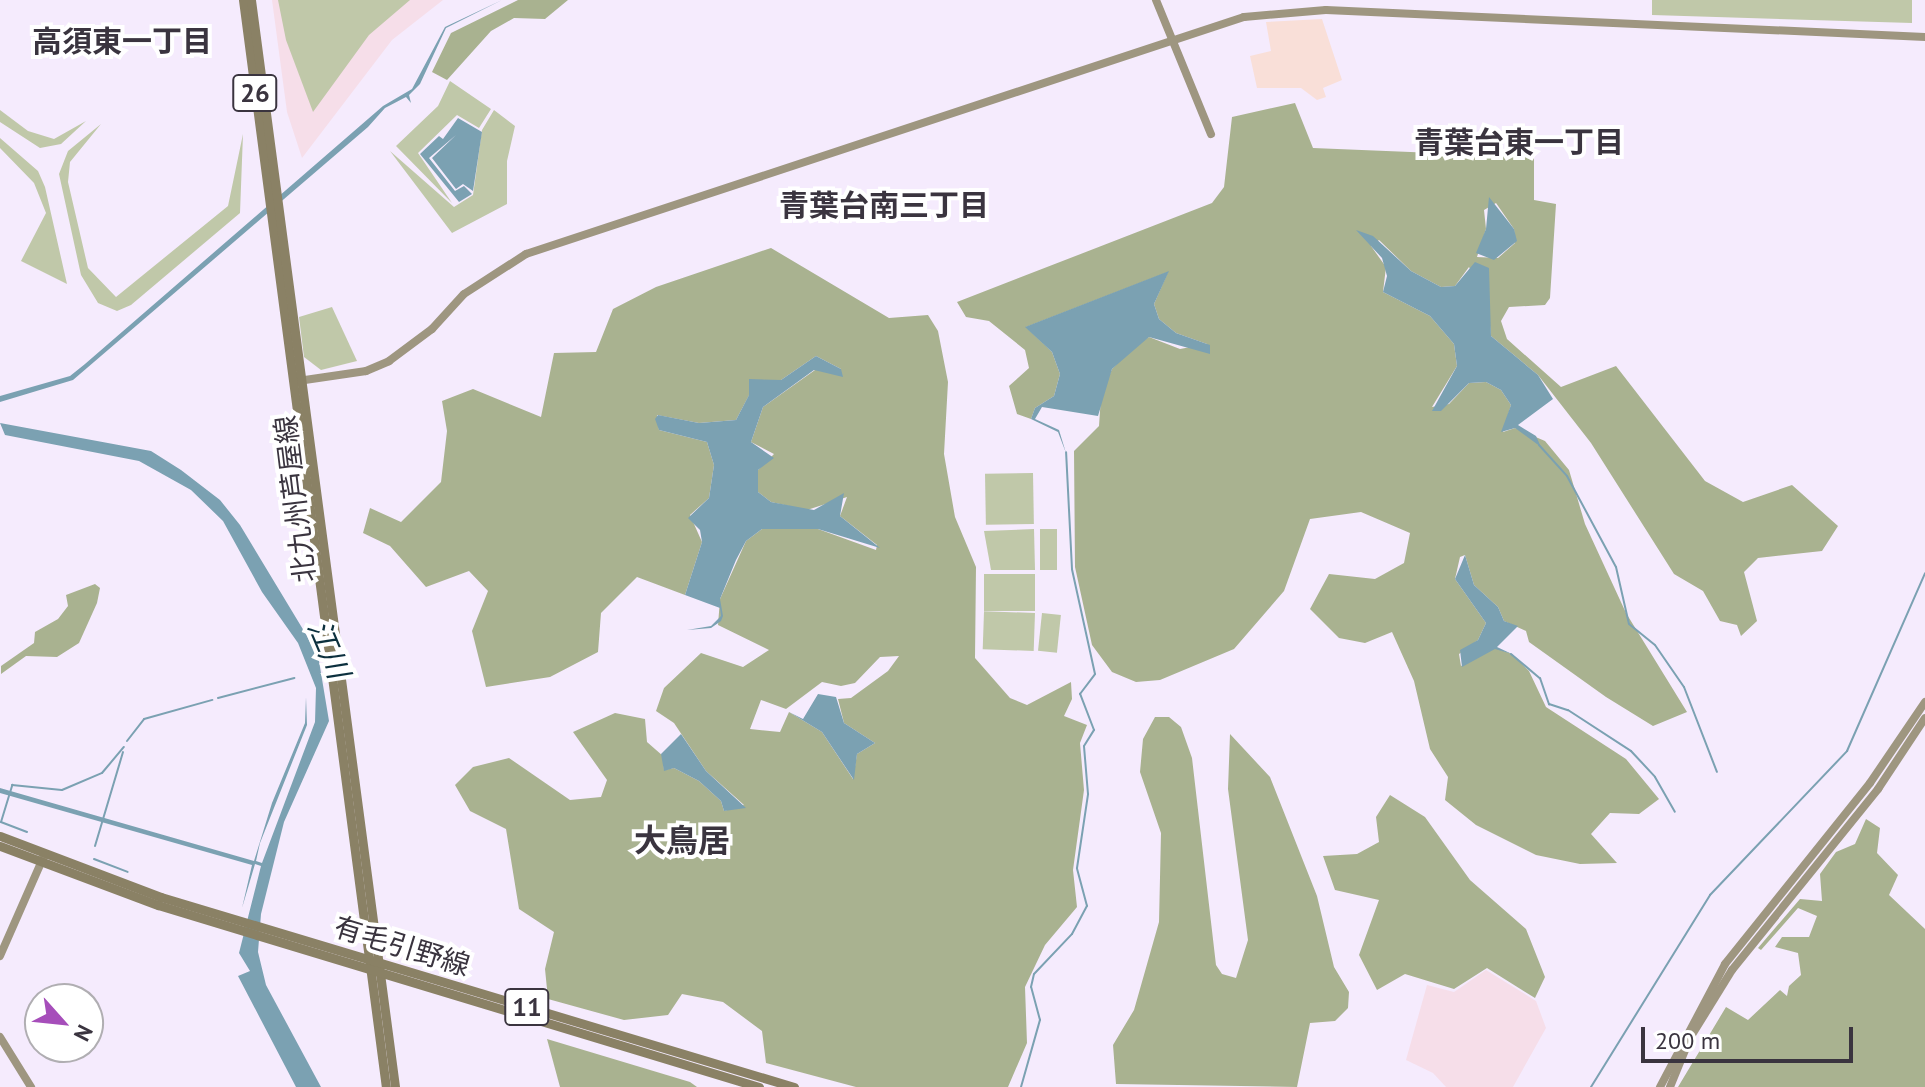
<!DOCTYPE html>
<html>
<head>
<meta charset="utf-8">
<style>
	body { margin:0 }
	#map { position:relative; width:1925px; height:1087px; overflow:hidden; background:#f5ebfd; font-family:"PT Sans","Noto Sans JP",sans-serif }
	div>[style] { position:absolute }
	.education>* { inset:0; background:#f6dee9 }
	.medical>* { inset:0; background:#f9dfd8 }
	.green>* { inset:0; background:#c0c8a9; transform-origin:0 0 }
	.forest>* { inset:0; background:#a9b290 }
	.water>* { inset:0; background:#7ba1b2 }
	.stream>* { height:2px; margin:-1px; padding:0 1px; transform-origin:1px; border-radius:1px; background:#7ba1b2 }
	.secondary>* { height:8px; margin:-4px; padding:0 4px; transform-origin:4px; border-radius:4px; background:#9e9680 }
	.primary>* { height:9px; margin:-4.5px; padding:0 4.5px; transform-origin:4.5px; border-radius:4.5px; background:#8a8165 }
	span { translate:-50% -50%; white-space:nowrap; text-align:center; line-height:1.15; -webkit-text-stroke:8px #fff; paint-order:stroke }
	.shield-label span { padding:2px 6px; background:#fff; border:2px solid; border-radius:6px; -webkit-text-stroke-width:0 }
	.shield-label { font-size:26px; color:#3a343f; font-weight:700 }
	.street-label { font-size:28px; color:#3a343f }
	.neighbourhood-label { font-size:30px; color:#3a343f; font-weight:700 }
	.water-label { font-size:30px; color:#0c303e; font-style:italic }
	.quarter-label { font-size:32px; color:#3a343f; font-weight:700 }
	.north { position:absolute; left:24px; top:983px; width:80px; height:80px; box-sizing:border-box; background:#fff; border:2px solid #b0aeb2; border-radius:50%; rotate:117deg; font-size:22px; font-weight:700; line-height:32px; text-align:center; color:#3a343f }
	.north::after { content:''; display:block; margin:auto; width:28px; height:36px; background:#a64eba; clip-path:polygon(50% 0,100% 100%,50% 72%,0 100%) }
	.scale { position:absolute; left:1641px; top:1027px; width:212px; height:36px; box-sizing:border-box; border:4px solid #3a343f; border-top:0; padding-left:10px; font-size:24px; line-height:28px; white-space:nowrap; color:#3a343f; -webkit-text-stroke:6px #fff; paint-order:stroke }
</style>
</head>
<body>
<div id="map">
	<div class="education">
		<i style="clip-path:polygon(272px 0,443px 0,392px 40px,302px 158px,287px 112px)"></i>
		<i style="clip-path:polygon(1486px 970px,1536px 1001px,1546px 1028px,1513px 1087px,1446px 1087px,1433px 1073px,1406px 1060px,1427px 985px,1454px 992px)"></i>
	</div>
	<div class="medical">
		<i style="clip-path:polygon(1322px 19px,1342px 80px,1323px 88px,1326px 97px,1317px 100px,1301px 88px,1257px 88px,1250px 56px,1271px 51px,1266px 22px)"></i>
	</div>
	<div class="green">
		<i style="clip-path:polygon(278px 0,410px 0,369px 35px,313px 112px,286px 40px)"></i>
		<i style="clip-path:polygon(1652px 0,1912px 0,1912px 23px,1652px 15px)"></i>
		<i style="clip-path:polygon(450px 81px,491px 109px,479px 128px,457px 115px,418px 153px,452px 203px,396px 146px,438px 106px)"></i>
		<i style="clip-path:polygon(0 110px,28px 131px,54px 139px,86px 121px,61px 144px,40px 148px,0 122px)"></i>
		<i style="clip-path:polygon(494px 110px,515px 126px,507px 161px,507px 204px,452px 233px,390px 151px,454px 207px,473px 195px,482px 130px)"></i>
		<i style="clip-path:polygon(101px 124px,70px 162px,68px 182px,88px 268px,116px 297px,228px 206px,243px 134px,240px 213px,131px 305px,117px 311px,98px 303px,81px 275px,59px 174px,68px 151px)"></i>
		<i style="clip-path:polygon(0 138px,38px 171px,45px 187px,67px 284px,21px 261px,46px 213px,34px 183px,0 148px)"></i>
		<i style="clip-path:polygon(332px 307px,357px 361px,321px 370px,304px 357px,299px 317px)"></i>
		<i style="left:1033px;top:473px;width:51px;height:48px;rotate:89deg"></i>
		<i style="clip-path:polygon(1034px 529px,1035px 570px,991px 570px,984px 531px)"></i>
		<i style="left:1040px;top:529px;width:17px;height:41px"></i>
		<i style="left:984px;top:574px;width:51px;height:37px"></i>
		<i style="left:1035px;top:613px;width:38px;height:51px;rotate:92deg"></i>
		<i style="left:1042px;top:613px;width:19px;height:38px;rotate:6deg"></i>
	</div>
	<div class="forest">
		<i style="clip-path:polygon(518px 0,568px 0,545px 19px,514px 18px,491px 31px,447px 80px,432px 72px,451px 33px)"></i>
		<i style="clip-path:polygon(evenodd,1295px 103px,1313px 148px,1534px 157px,1534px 200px,1556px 204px,1550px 298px,1545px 305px,1509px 307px,1501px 321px,1507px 339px,1561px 387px,1616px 366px,1705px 481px,1743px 502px,1792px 485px,1838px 526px,1822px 551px,1758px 558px,1744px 572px,1757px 621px,1741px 636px,1737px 625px,1720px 621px,1703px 591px,1674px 574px,1591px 443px,1538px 375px,1491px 336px,1488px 304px,1469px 267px,1455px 286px,1441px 287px,1411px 271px,1379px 240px,1371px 246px,1386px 267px,1383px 292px,1430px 316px,1454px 344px,1457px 366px,1432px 407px,1449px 404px,1469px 383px,1486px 382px,1501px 390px,1511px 405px,1503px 432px,1515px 428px,1545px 441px,1569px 470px,1585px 524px,1626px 613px,1687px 712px,1653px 726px,1606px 697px,1529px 642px,1526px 631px,1504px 621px,1498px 607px,1474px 585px,1465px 555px,1460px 557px,1455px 579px,1486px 623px,1478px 640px,1459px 654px,1461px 666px,1495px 648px,1512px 654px,1529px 671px,1546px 707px,1626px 759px,1659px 799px,1639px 814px,1610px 813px,1591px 834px,1617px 863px,1580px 864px,1536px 855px,1476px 825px,1445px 800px,1448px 777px,1430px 749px,1414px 681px,1392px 632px,1365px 643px,1339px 638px,1310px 609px,1329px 574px,1375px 579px,1404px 563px,1410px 533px,1361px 512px,1310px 519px,1284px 591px,1234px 649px,1160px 680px,1136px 682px,1112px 672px,1092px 645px,1075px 567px,1074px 451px,1099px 426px,1101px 396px,1112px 369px,1136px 345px,1149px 337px,1180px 349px,1207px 344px,1176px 333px,1159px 319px,1154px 304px,1168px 272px,1026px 327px,1052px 352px,1060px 374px,1054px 396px,1035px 408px,1031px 419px,1017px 414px,1009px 386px,1029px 368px,1025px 350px,989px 321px,966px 317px,957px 302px,1212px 203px,1224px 187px,1232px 117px,1295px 103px,1496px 203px,1514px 229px,1515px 243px,1498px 258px,1477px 257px,1486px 229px,1484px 210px,1496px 203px)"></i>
		<i style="clip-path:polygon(evenodd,771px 248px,889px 318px,928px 315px,938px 331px,948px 382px,944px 454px,955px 517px,976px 567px,975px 658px,1010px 698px,1027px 705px,1071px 682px,1072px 699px,1064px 716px,1087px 725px,1080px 743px,1084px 790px,1073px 870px,1077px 907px,1045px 945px,1025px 987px,1027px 1043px,1008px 1087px,856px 1087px,766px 1063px,762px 1031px,723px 1002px,682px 994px,668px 1015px,624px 1020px,548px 999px,545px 969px,554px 932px,519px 909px,506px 829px,470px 811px,455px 785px,473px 767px,509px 758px,570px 800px,601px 797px,607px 780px,573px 732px,615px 713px,645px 719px,647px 742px,663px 756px,664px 770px,674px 768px,699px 781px,721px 801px,724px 811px,744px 805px,706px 771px,674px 723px,656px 711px,664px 688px,701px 653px,743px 667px,769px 650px,718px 625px,720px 599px,746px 541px,762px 529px,818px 529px,876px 550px,877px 545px,840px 516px,847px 497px,807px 510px,771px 502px,758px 492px,758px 470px,774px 454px,751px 442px,763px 407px,815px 370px,841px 369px,816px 356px,781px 380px,756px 382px,736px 420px,699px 423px,657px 415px,659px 430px,707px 442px,714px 465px,709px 498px,690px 515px,702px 542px,685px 595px,637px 577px,601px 613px,598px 652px,550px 677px,486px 687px,472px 631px,488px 591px,469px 571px,426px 587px,390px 546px,363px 533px,370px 508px,401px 522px,441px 482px,447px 431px,442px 401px,473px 389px,541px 417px,554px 353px,596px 352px,613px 309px,656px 287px,771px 248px,899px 656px,888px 671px,851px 698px,838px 699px,844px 723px,875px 743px,857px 754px,853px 779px,822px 732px,789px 712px,780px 732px,750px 729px,761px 700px,786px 709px,822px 682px,841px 686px,855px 683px,880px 657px,899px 656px)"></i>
		<i style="clip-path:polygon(95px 584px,100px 588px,97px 603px,79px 643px,57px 657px,26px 656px,1px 674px,1px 666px,34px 643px,35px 632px,58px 619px,68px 606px,66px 595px)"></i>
		<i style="clip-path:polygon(1155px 717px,1169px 717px,1181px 727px,1192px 758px,1216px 965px,1222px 974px,1236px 978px,1248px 940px,1228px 789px,1230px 734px,1270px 777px,1317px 896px,1334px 967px,1349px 992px,1348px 1008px,1335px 1021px,1310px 1023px,1297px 1087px,1116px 1084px,1113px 1045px,1134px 1010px,1159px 922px,1161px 833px,1140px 772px,1143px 739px)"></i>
		<i style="clip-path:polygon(1390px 795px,1425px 817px,1470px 880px,1526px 929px,1545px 977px,1535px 998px,1487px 968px,1454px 989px,1405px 974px,1377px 990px,1359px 955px,1379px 900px,1335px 890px,1323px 856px,1357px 854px,1379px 842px,1376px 817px)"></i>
		<i style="clip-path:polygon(1866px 819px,1880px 828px,1877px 853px,1898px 875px,1889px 895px,1925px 929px,1925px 1087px,1678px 1087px,1726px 1007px,1748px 1020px,1780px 990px,1787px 996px,1789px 986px,1801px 975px,1798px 953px,1775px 947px,1782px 937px,1809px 937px,1817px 916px,1798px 908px,1761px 950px,1758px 948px,1800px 899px,1822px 901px,1820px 874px,1836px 852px,1855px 844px)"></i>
		<i style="clip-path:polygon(547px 1039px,690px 1082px,697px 1087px,560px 1087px)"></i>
	</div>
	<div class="water">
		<i style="clip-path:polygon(502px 0,446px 28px,420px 84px,409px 95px,411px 103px,406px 97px,385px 108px,368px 127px,73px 380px,0 402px,0 396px,70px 376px,85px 364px,383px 106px,412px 89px,445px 27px)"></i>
		<i style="clip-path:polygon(458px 118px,482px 132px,473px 191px,463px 184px,456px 189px,432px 158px,456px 135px,429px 158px,455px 191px,464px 186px,472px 194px,459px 202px,420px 154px,439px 136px,443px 139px)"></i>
		<i style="clip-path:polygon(1489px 197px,1514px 229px,1517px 241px,1494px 260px,1476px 253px,1486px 229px)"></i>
		<i style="clip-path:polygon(1356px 230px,1373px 236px,1411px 271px,1441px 287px,1455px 286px,1475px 262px,1489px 268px,1491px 336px,1538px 375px,1553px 399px,1518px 425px,1536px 436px,1541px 447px,1515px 428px,1501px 432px,1511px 405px,1501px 390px,1486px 382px,1469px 383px,1441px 411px,1432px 411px,1457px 366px,1454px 344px,1430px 316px,1383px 292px,1387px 276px,1382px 258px)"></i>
		<i style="clip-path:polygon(1169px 271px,1154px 304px,1159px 319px,1176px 333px,1210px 345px,1210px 354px,1149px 337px,1112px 369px,1098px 416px,1042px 407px,1035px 419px,1059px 430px,1066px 453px,1058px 432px,1031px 419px,1035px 408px,1054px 396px,1060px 374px,1052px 352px,1025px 327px)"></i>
		<i style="clip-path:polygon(816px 356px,841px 369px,843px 377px,814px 370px,763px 407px,751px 442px,774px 458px,758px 470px,758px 492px,771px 502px,814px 510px,844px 493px,840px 516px,880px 548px,818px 529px,762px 529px,746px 541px,736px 560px,720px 599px,723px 616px,721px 621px,711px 628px,687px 630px,711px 626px,721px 616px,720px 608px,685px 595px,702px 542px,700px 530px,688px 518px,709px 498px,714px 465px,707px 442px,659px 430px,655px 419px,658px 415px,699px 423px,736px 420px,749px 395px,749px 379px,781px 380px)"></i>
		<i style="clip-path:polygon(0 423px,151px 451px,181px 470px,220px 500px,240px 525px,307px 636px,319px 661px,329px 721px,284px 822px,261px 914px,258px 952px,266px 985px,321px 1087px,296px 1087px,238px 976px,250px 971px,239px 953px,261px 866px,255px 864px,242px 908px,252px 865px,0 793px,0 788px,254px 861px,272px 803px,305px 723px,306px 697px,307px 725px,260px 843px,256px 861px,262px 863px,315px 722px,316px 688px,298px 643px,262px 592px,223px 521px,191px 490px,139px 461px,5px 435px)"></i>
		<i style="clip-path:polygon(1465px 555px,1474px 585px,1498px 607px,1504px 621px,1518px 626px,1497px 647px,1512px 654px,1495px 649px,1462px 667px,1460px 650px,1478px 640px,1486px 623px,1455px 579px)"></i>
		<i style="clip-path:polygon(818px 694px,836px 697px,844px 723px,875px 743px,857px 754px,854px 780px,822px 732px,789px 712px,803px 719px)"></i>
		<i style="clip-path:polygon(681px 734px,706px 771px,746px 808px,724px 811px,721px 801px,699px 781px,674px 768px,664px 771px,661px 754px)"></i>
	</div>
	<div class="stream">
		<i style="left:1539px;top:445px;width:42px;rotate:47.9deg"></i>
		<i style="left:1567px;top:476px;width:103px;rotate:61.7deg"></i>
		<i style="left:1616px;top:567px;width:58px;rotate:77.2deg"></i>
		<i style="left:1629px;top:624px;width:33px;rotate:39deg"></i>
		<i style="left:1655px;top:645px;width:51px;rotate:55.4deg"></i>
		<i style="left:1684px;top:687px;width:91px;rotate:68.8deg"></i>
		<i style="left:1511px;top:654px;width:38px;rotate:40deg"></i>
		<i style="left:1540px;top:678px;width:28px;rotate:71deg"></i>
		<i style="left:1549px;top:704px;width:20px;rotate:18deg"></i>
		<i style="left:1568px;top:710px;width:75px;rotate:33.1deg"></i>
		<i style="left:1631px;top:751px;width:35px;rotate:47deg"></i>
		<i style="left:1655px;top:777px;width:40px;rotate:60.3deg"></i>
		<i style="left:218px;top:698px;width:79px;rotate:-14.7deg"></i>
		<i style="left:127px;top:741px;width:28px;rotate:-52deg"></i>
		<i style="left:144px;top:719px;width:71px;rotate:-15.6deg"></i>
		<i style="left:27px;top:832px;width:28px;rotate:-159deg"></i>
		<i style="left:1px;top:822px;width:39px;rotate:-73deg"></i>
		<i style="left:12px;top:785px;width:50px;rotate:5.7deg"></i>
		<i style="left:62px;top:790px;width:43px;rotate:-23deg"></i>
		<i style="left:102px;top:773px;width:34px;rotate:-50deg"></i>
		<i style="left:95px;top:846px;width:98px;rotate:-73.4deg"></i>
		<i style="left:94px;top:859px;width:36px;rotate:21deg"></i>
		<i style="left:1021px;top:1087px;width:70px;rotate:-74.2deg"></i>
		<i style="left:1040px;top:1020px;width:34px;rotate:-105deg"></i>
		<i style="left:1031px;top:987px;width:13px;rotate:-77deg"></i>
		<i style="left:1034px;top:974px;width:55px;rotate:-46.5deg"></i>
		<i style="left:1072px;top:934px;width:32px;rotate:-62deg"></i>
		<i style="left:1087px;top:906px;width:39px;rotate:-105deg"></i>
		<i style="left:1077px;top:868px;width:75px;rotate:-81.5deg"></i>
		<i style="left:1088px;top:794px;width:48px;rotate:-94.8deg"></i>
		<i style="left:1084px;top:746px;width:19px;rotate:-58deg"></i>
		<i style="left:1094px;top:730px;width:39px;rotate:-111deg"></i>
		<i style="left:1080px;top:694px;width:25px;rotate:-53deg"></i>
		<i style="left:1095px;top:674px;width:107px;rotate:-102.4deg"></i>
		<i style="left:1072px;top:569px;width:117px;rotate:-92.9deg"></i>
		<i style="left:1591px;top:1087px;width:226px;rotate:-58.2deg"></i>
		<i style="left:1710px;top:895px;width:199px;rotate:-46.4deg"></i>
		<i style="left:1847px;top:751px;width:194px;rotate:-66.3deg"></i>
	</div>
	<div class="secondary">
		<i style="left:1156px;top:0;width:145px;rotate:67.7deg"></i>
		<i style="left:298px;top:381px;width:69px;rotate:-8.4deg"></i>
		<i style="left:366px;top:371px;width:25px;rotate:-23deg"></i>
		<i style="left:389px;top:361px;width:54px;rotate:-36.7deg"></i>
		<i style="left:432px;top:329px;width:47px;rotate:-47.6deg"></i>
		<i style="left:464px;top:294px;width:74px;rotate:-32.8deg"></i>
		<i style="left:526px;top:254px;width:756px;rotate:-18.27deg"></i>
		<i style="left:1244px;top:17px;width:82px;rotate:-4.9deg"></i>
		<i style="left:1326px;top:10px;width:600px;rotate:2.58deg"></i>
		<i style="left:0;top:956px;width:107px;rotate:-66.3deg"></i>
		<i style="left:0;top:1037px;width:59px;rotate:58.2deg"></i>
		<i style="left:1660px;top:1087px;width:139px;rotate:-62.1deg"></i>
		<i style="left:1725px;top:964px;width:232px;rotate:-51.3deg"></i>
		<i style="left:1870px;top:783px;width:98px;rotate:-55.8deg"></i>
		<i style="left:1670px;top:1087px;width:53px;rotate:-67.8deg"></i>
		<i style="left:1690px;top:1038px;width:80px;rotate:-58.3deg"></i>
		<i style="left:1732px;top:970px;width:233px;rotate:-51.1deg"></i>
		<i style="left:1878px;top:789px;width:85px;rotate:-56.5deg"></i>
	</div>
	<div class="primary">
		<i style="left:243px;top:0;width:1096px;rotate:82.51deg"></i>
		<i style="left:251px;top:0;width:1096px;rotate:82.45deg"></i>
		<i style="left:0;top:836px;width:172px;rotate:20.8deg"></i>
		<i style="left:161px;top:897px;width:661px;rotate:16.71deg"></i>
		<i style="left:0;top:846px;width:169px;rotate:20.5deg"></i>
		<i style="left:158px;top:905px;width:628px;rotate:16.85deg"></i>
	</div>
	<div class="shield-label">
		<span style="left:255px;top:93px">26</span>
		<span style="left:527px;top:1007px">11</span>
	</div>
	<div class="street-label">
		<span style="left:295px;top:499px;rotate:-97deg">北九州芦屋線</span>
		<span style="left:402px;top:946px;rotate:17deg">有毛引野線</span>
	</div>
	<div class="neighbourhood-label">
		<span style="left:122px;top:41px">高須東一丁目</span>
		<span style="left:1519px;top:142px">青葉台東一丁目</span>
		<span style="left:884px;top:205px">青葉台南三丁目</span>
	</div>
	<div class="water-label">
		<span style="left:329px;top:649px;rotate:67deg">江川</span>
	</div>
	<div class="quarter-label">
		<span style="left:682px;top:840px">大鳥居</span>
	</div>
	<div class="north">N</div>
	<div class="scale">200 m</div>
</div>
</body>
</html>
